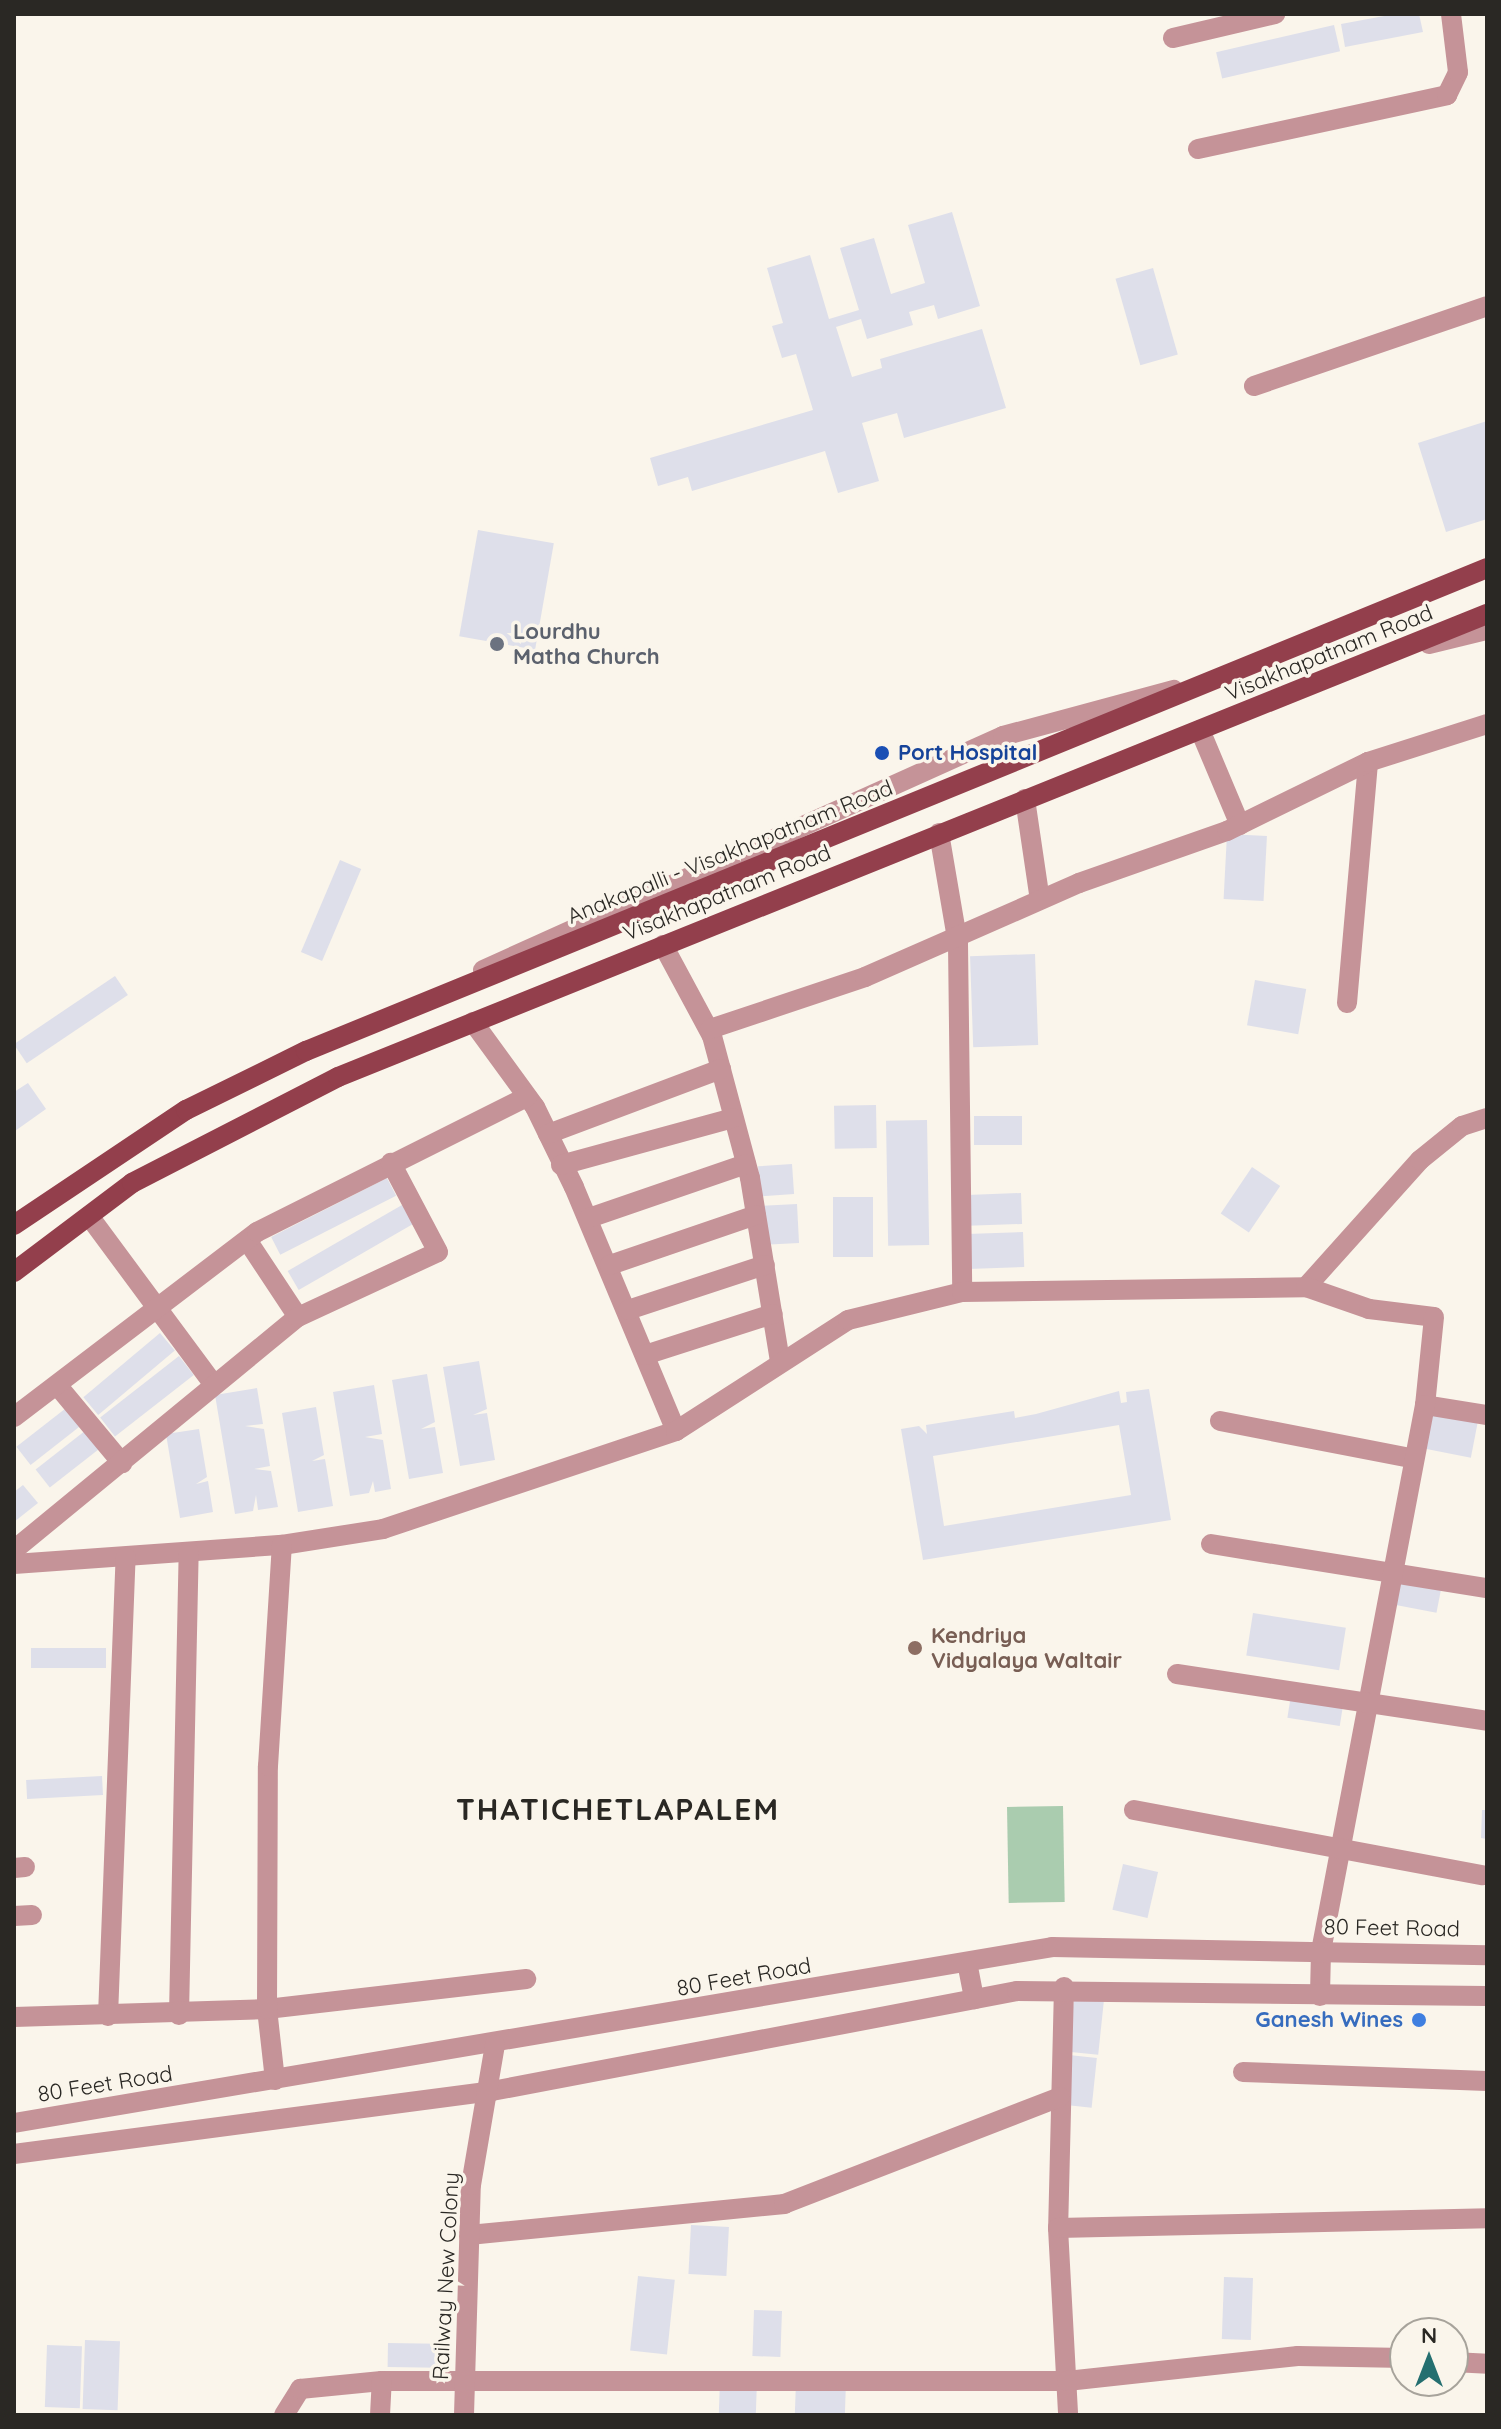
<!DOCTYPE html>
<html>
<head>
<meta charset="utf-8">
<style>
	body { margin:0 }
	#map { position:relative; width:1501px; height:2429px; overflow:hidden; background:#faf5eb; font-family:Quicksand,sans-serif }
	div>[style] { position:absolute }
	.green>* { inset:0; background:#aaccaf; transform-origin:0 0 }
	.building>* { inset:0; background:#dedfea; transform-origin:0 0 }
	.minor>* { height:20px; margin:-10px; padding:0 10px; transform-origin:10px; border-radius:10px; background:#c59398 }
	.major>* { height:20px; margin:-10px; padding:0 10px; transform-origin:10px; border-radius:10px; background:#933f4c }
	.dots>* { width:22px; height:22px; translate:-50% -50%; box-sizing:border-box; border:4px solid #faf5eb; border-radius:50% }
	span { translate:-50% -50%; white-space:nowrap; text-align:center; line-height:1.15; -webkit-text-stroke:7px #faf5eb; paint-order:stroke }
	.worship-label { font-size:22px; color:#5b616d; font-weight:700 }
	.left { translate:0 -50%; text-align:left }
	.street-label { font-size:22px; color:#2a2824 }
	.transit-label { font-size:22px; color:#164399; font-weight:700 }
	.education-label { font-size:22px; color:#785e54; font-weight:700 }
	.shop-label { font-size:22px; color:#366cbe; font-weight:700 }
	.right { translate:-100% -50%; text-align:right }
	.district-label { font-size:30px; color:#2a2824; font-weight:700; letter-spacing:2px }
	.frame { position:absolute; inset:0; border:16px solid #2a2824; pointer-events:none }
	.north { position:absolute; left:1389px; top:2317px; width:80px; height:80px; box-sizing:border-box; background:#faf5eb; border:2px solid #a7a39b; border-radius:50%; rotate:0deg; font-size:22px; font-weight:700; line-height:32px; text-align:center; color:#2a2824 }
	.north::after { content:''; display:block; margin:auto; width:28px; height:36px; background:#246f70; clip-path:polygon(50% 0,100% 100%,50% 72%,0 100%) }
</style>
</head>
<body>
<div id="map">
	<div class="green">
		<i style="left:1063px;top:1806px;width:96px;height:56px;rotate:89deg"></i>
	</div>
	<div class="building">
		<i style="clip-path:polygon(1395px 14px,1419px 14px,1423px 32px,1345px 47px,1341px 24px)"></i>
		<i style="left:1334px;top:25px;width:27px;height:121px;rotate:77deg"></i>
		<i style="clip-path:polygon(952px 212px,980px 306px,938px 319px,934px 305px,909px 312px,913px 325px,867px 339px,861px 319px,836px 327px,852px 377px,882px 368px,880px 359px,982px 329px,1006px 408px,904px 438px,897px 413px,862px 423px,879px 481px,838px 493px,825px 451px,692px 491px,688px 477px,658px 486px,650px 458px,813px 410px,796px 354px,782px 358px,772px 326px,783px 323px,767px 268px,810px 255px,829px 319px,859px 310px,840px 248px,874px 238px,891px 294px,925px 283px,908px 225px)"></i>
		<i style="left:1153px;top:268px;width:90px;height:39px;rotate:74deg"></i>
		<i style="clip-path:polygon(1487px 421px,1487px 519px,1446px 532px,1418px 443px)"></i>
		<i style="left:478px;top:530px;width:77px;height:108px;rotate:10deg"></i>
		<i style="left:1227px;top:834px;width:40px;height:65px;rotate:3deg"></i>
		<i style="left:340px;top:860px;width:23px;height:100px;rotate:23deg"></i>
		<i style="left:1035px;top:954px;width:91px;height:65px;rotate:88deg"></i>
		<i style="left:115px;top:976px;width:23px;height:122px;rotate:56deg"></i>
		<i style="left:1255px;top:980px;width:52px;height:46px;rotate:10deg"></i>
		<i style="clip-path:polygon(28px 1083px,46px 1109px,15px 1131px,14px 1092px)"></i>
		<i style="left:876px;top:1105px;width:43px;height:42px;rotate:89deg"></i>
		<i style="left:1022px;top:1116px;width:29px;height:48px;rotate:90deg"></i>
		<i style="left:927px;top:1120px;width:125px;height:41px;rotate:89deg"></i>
		<i style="left:792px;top:1164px;width:30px;height:34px;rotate:86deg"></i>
		<i style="left:1252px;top:1167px;width:34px;height:56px;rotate:34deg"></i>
		<i style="left:387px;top:1178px;width:20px;height:130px;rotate:63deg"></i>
		<i style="left:1021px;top:1193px;width:31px;height:54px;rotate:88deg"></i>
		<i style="left:833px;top:1197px;width:40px;height:60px"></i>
		<i style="left:797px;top:1204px;width:39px;height:34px;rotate:87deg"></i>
		<i style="left:402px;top:1205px;width:22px;height:132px;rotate:60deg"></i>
		<i style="left:1023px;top:1232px;width:35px;height:56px;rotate:88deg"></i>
		<i style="left:160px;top:1333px;width:23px;height:100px;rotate:50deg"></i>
		<i style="left:179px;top:1356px;width:24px;height:100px;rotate:52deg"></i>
		<i style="clip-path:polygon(479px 1361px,487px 1409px,473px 1415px,487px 1413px,495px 1460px,460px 1466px,443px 1367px)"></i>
		<i style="clip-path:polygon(427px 1374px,435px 1422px,421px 1429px,435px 1427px,443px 1473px,409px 1479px,392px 1380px)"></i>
		<i style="clip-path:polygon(374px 1385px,382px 1434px,365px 1437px,383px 1440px,391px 1489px,375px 1492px,373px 1481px,369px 1493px,350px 1496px,333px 1392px)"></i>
		<i style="clip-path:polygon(257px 1388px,263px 1424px,245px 1426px,264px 1429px,270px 1466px,254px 1469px,271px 1471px,278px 1507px,258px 1510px,256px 1495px,253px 1511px,235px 1514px,215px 1395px)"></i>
		<i style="clip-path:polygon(evenodd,1149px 1389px,1171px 1520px,923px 1560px,901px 1429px,919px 1426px,927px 1434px,926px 1425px,1014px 1411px,1015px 1418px,1036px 1414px,1119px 1391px,1121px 1403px,1127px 1402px,1126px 1392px,1149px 1389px,1119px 1425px,1131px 1495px,944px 1526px,933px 1456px,1119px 1425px)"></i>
		<i style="left:70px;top:1405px;width:23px;height:68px;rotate:52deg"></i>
		<i style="clip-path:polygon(316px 1407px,324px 1455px,312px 1461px,325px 1459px,333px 1506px,298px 1512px,282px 1413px)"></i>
		<i style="left:1430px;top:1411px;width:49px;height:38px;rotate:11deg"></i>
		<i style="left:90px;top:1427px;width:23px;height:69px;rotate:52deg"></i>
		<i style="clip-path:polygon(199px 1429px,207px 1477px,196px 1484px,208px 1481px,213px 1512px,180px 1518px,166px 1434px)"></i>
		<i style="clip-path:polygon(23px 1485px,38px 1503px,14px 1522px,14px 1492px)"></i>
		<i style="left:1399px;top:1575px;width:44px;height:30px;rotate:11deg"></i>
		<i style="left:1253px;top:1613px;width:94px;height:43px;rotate:9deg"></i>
		<i style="left:31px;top:1648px;width:75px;height:20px"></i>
		<i style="left:1291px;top:1695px;width:53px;height:23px;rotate:9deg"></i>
		<i style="left:102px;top:1776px;width:19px;height:76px;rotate:87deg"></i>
		<i style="clip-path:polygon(1482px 1810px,1487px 1810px,1487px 1839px,1481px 1838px)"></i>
		<i style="left:1123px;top:1864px;width:36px;height:47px;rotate:13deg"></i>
		<i style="left:1074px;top:1998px;width:30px;height:54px;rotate:6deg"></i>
		<i style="left:1069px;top:2055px;width:28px;height:50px;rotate:6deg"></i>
		<i style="left:691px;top:2225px;width:38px;height:49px;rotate:3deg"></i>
		<i style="left:638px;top:2276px;width:37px;height:75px;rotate:6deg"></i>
		<i style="left:1224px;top:2277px;width:29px;height:62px;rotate:2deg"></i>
		<i style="left:754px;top:2310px;width:28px;height:46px;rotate:2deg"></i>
		<i style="left:85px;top:2340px;width:35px;height:69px;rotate:2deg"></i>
		<i style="left:388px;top:2343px;width:50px;height:24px;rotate:1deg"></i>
		<i style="left:47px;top:2345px;width:35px;height:62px;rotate:2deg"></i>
		<i style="left:720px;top:2380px;width:37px;height:35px;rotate:2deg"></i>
		<i style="left:796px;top:2381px;width:50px;height:34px;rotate:2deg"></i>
	</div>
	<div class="minor">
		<i style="left:1173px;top:38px;width:105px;rotate:-13.2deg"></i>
		<i style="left:1198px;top:149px;width:255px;rotate:-12.2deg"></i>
		<i style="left:1447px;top:95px;width:25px;rotate:-64deg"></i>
		<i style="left:1458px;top:72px;width:58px;rotate:-96.9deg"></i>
		<i style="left:1254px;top:386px;width:246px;rotate:-18.9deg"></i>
		<i style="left:1429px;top:644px;width:60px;rotate:-13.6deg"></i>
		<i style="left:1200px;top:730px;width:103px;rotate:67.2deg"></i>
		<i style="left:1025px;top:799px;width:102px;rotate:81.6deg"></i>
		<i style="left:939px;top:833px;width:113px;rotate:80.3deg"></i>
		<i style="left:958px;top:944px;width:348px;rotate:89.3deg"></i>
		<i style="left:663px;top:945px;width:103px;rotate:61.7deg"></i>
		<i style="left:712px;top:1036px;width:147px;rotate:75deg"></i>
		<i style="left:750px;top:1178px;width:185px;rotate:80.7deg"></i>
		<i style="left:483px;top:970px;width:570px;rotate:-24.23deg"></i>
		<i style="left:1003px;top:736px;width:177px;rotate:-15.1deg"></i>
		<i style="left:1347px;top:1003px;width:242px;rotate:-85deg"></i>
		<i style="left:473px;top:1022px;width:105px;rotate:53.9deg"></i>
		<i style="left:535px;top:1107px;width:89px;rotate:64deg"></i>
		<i style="left:574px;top:1187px;width:264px;rotate:67.3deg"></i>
		<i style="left:710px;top:1029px;width:163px;rotate:-18.5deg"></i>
		<i style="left:865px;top:977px;width:234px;rotate:-23.7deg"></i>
		<i style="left:1079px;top:883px;width:157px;rotate:-19.4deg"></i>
		<i style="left:1227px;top:831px;width:157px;rotate:-26.1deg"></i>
		<i style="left:1368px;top:762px;width:125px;rotate:-17.7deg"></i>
		<i style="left:548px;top:1134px;width:185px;rotate:-20.6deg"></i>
		<i style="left:561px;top:1165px;width:178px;rotate:-15.3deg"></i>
		<i style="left:89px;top:1216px;width:210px;rotate:53.5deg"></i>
		<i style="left:589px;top:1218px;width:166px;rotate:-19deg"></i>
		<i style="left:247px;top:1240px;width:92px;rotate:56.5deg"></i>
		<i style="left:610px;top:1265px;width:154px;rotate:-18.9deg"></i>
		<i style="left:1306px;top:1287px;width:171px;rotate:-48.1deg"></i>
		<i style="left:1420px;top:1160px;width:54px;rotate:-39deg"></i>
		<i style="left:1462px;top:1126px;width:26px;rotate:-18deg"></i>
		<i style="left:628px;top:1310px;width:144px;rotate:-18.2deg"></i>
		<i style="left:645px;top:1355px;width:134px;rotate:-17.8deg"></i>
		<i style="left:57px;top:1385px;width:102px;rotate:50.2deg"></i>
		<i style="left:1425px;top:1405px;width:63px;rotate:9.2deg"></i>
		<i style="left:14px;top:1417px;width:305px;rotate:-37.3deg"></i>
		<i style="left:257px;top:1232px;width:302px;rotate:-26.6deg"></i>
		<i style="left:1220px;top:1421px;width:194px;rotate:11deg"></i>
		<i style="left:1211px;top:1544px;width:279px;rotate:9.1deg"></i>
		<i style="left:14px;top:1550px;width:367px;rotate:-39.4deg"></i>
		<i style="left:298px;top:1317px;width:154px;rotate:-24.9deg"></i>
		<i style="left:438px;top:1252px;width:101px;rotate:-117.8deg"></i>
		<i style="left:14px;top:1564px;width:269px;rotate:-4.1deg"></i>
		<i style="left:282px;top:1545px;width:102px;rotate:-9deg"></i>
		<i style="left:383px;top:1529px;width:309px;rotate:-18.5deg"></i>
		<i style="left:676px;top:1431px;width:205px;rotate:-32.8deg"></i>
		<i style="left:848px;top:1320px;width:117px;rotate:-13.8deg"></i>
		<i style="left:962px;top:1292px;width:344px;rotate:-0.8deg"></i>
		<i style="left:1306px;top:1287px;width:67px;rotate:19.2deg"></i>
		<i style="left:1369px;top:1309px;width:65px;rotate:7deg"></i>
		<i style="left:1434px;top:1317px;width:88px;rotate:95.8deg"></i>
		<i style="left:1425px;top:1405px;width:556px;rotate:100.78deg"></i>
		<i style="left:1321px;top:1951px;width:45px;rotate:91.3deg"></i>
		<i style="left:1177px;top:1674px;width:314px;rotate:8.6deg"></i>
		<i style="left:1134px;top:1810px;width:355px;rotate:10.6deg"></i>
		<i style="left:14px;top:1868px;width:11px;rotate:-5deg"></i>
		<i style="left:14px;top:1916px;width:18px;rotate:-3deg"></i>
		<i style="left:967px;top:1962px;width:38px;rotate:79deg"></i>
		<i style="left:1064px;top:1987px;width:241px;rotate:91.4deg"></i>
		<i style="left:1058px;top:2228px;width:187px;rotate:86.9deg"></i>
		<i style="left:179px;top:2015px;width:463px;rotate:-88.8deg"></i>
		<i style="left:108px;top:2016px;width:459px;rotate:-87.8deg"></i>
		<i style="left:14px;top:2017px;width:253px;rotate:-1.8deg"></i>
		<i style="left:267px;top:2009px;width:261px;rotate:-6.6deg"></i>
		<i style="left:1243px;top:2072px;width:244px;rotate:2.1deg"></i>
		<i style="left:275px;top:2080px;width:71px;rotate:-96.4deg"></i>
		<i style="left:267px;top:2009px;width:243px;rotate:-89.8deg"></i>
		<i style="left:268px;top:1766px;width:221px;rotate:-86.4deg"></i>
		<i style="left:14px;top:2123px;width:1053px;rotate:-9.62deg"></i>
		<i style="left:1052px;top:1947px;width:435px;rotate:1.1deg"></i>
		<i style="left:14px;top:2154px;width:482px;rotate:-7.5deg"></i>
		<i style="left:492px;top:2091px;width:534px;rotate:-10.78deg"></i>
		<i style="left:1017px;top:1991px;width:470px;rotate:0.6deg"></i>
		<i style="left:1058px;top:2228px;width:429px;rotate:-1.3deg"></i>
		<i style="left:469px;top:2235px;width:317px;rotate:-5.6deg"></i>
		<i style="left:784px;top:2204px;width:296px;rotate:-21.2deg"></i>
		<i style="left:1453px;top:2362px;width:34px;rotate:3deg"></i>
		<i style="left:284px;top:2415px;width:31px;rotate:-58deg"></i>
		<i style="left:300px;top:2389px;width:82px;rotate:-5.6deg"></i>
		<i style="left:382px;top:2381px;width:685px"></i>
		<i style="left:1067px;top:2381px;width:232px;rotate:-6.2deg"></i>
		<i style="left:1298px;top:2356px;width:107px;rotate:1.1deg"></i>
		<i style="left:380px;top:2415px;width:34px;rotate:-87deg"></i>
		<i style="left:464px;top:2415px;width:230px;rotate:-88.3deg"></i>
		<i style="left:471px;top:2185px;width:142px;rotate:-80.3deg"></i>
	</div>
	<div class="major">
		<i style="left:14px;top:1225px;width:207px;rotate:-33.8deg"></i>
		<i style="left:186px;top:1110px;width:134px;rotate:-26.2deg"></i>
		<i style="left:306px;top:1051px;width:1276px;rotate:-22.24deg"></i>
		<i style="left:14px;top:1272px;width:148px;rotate:-37deg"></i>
		<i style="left:132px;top:1183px;width:232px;rotate:-27.2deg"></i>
		<i style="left:338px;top:1077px;width:1239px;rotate:-21.95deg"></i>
	</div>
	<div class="dots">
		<i style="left:497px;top:644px;background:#6b7280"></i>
		<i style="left:882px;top:753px;background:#1a4fb4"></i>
		<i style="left:915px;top:1648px;background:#8d6e63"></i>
		<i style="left:1419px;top:2020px;background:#3f7fe0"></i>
	</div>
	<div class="worship-label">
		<span class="left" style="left:513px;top:644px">Lourdhu<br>Matha Church</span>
	</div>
	<div class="street-label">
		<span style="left:1329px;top:653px;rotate:-22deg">Visakhapatnam Road</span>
		<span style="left:730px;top:852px;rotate:-22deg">Anakapalli - Visakhapatnam Road</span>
		<span style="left:727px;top:893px;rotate:-22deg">Visakhapatnam Road</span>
		<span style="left:1392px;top:1928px;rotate:1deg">80 Feet Road</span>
		<span style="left:744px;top:1977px;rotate:-10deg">80 Feet Road</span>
		<span style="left:105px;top:2084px;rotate:-9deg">80 Feet Road</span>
		<span style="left:446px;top:2276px;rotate:-87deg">Railway New Colony</span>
	</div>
	<div class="transit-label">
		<span class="left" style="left:898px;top:753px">Port Hospital</span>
	</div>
	<div class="education-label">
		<span class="left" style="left:931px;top:1648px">Kendriya<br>Vidyalaya Waltair</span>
	</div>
	<div class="shop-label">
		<span class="right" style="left:1403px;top:2020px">Ganesh Wines</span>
	</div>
	<div class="district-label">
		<span style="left:618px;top:1809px">THATICHETLAPALEM</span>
	</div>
	<div class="frame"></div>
	<div class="north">N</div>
</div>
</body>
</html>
